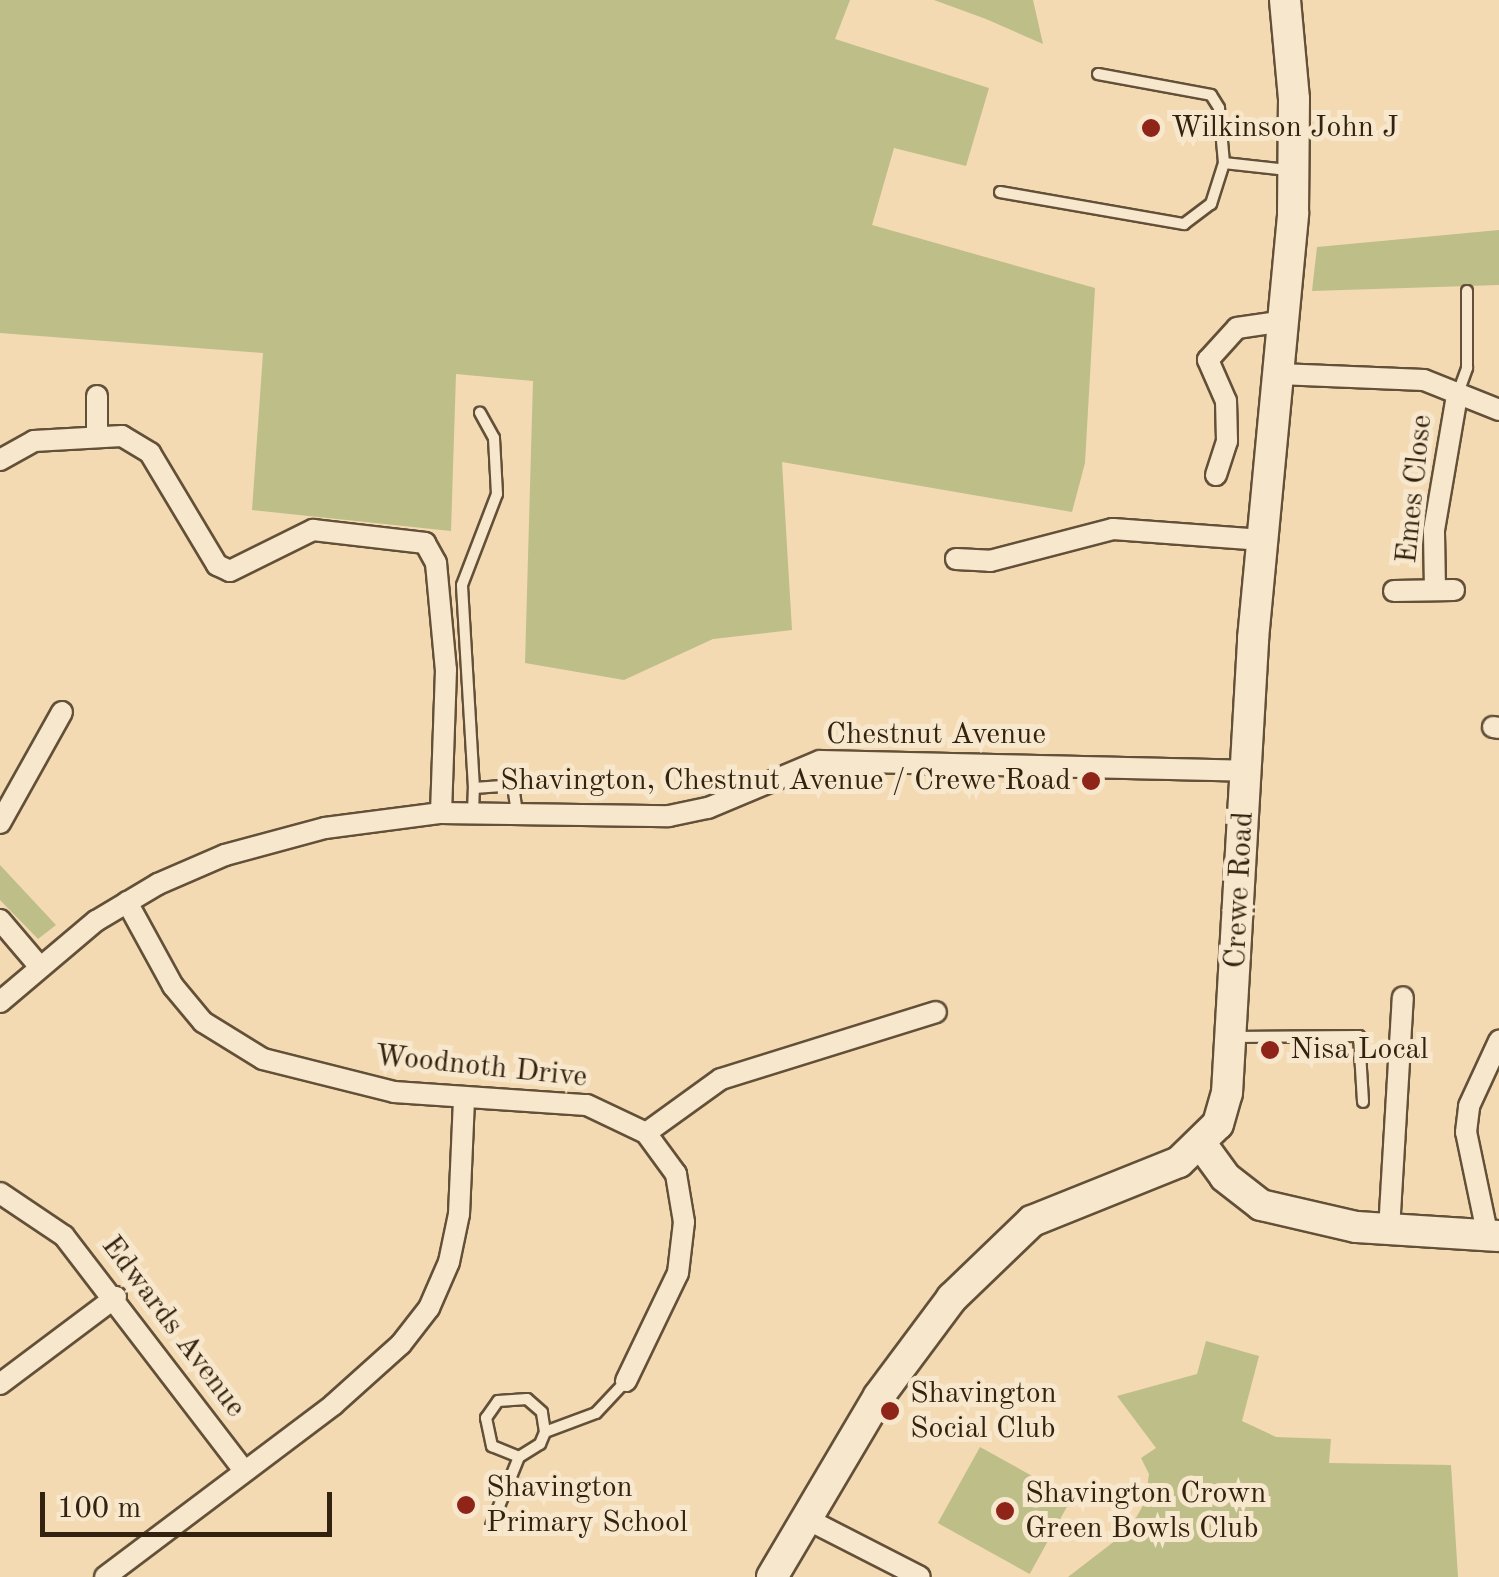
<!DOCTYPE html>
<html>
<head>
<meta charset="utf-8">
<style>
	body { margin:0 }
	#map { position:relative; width:1499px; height:1577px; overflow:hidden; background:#f3dab2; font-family:"Old Standard TT",serif }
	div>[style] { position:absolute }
	.green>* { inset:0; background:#bebe89; transform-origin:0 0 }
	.roads { filter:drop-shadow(2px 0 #635038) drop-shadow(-2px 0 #635038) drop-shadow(0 2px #635038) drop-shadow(0 -2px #635038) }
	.lane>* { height:10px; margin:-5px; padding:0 5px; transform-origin:5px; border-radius:5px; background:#f7e7cd }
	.street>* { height:20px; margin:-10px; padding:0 10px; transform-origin:10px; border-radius:10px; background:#f7e7cd }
	.secondary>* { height:30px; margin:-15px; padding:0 15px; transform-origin:15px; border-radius:15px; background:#f7e7cd }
	.dots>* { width:28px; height:28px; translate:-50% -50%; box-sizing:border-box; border:5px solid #f7e7cd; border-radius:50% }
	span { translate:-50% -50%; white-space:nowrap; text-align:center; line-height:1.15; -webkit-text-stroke:10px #f7e7cd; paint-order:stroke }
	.poi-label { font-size:30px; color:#332210 }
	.left { translate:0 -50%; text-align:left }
	.right { translate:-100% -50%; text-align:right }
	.street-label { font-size:30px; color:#332210 }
	.scale { position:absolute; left:40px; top:1492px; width:292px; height:45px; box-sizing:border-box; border:5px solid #332210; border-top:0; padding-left:12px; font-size:30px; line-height:35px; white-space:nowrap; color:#332210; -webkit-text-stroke:8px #f7e7cd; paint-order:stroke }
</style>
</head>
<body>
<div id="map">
	<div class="green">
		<i style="clip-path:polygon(0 0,850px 0,835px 39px,989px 88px,966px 166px,894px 148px,872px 225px,1095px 288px,1085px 463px,1072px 512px,782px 462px,792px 630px,713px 639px,624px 680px,525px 663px,533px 381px,456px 374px,451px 531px,252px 510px,263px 353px,0 333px)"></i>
		<i style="clip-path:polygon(934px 0,1033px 0,1043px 44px,986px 19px)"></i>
		<i style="clip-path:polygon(1499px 230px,1499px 285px,1312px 291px,1317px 247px)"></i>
		<i style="clip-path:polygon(0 865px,56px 925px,38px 939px,0 900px)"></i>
		<i style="clip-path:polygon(1206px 1341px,1259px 1356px,1242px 1421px,1276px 1437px,1331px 1439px,1329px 1463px,1451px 1465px,1458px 1577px,1068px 1577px,1129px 1530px,1145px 1502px,1149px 1474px,1141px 1458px,1156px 1448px,1117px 1396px,1197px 1374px)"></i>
		<i style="left:980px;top:1447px;width:105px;height:87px;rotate:29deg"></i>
	</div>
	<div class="roads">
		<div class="lane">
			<i style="left:1098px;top:74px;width:115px;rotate:10.5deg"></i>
			<i style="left:1211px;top:95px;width:15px;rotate:58deg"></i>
			<i style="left:1219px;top:108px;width:55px;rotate:84.8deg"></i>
			<i style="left:1000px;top:192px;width:187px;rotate:9.9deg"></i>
			<i style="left:1184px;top:224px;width:34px;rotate:-37deg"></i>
			<i style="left:1211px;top:204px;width:43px;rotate:-72.4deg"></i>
			<i style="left:1224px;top:163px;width:64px;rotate:6.2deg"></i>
			<i style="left:1458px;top:393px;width:27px;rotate:-70deg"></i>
			<i style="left:1467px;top:368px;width:77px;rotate:-90deg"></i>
			<i style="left:474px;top:788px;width:203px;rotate:-93.4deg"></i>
			<i style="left:462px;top:585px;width:97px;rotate:-69deg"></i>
			<i style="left:497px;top:494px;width:56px;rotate:-93.1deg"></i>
			<i style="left:494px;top:438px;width:29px;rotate:-119deg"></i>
			<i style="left:473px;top:813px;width:25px;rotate:-88deg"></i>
			<i style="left:474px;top:788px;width:39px;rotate:-4deg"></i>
			<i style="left:513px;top:785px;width:30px;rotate:82deg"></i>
			<i style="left:1232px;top:1037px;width:127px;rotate:-0.5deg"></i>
			<i style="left:1359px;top:1036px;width:66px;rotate:86.5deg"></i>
			<i style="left:545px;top:1432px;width:20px;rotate:-99deg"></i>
			<i style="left:542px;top:1412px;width:20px;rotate:-139deg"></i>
			<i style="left:527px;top:1399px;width:29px;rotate:176deg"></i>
			<i style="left:498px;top:1401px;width:21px;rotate:125deg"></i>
			<i style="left:486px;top:1418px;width:29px;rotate:78deg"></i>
			<i style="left:492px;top:1446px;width:29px;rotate:22deg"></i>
			<i style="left:519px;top:1457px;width:25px;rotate:-32deg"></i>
			<i style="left:540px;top:1444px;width:13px;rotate:-67deg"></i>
			<i style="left:545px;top:1432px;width:54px;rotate:-20.4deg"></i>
			<i style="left:596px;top:1413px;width:44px;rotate:-46.8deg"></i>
			<i style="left:491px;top:1526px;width:74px;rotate:-67.9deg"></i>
		</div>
		<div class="street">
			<i style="left:1279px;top:374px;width:145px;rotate:2.4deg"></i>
			<i style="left:1424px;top:380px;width:81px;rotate:21.8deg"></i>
			<i style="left:97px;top:435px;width:39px;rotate:-90deg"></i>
			<i style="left:0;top:460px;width:39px;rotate:-29deg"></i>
			<i style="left:34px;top:441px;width:88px;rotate:-3.3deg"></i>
			<i style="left:122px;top:436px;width:33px;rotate:31deg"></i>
			<i style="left:150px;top:453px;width:131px;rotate:59.1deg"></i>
			<i style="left:217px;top:565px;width:14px;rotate:25deg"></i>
			<i style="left:230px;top:571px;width:93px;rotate:-26.3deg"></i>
			<i style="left:313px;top:530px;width:113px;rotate:6.6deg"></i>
			<i style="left:425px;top:543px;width:23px;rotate:61deg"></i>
			<i style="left:436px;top:563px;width:107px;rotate:84.7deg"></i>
			<i style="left:446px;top:670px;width:143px;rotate:92deg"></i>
			<i style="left:1216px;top:475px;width:36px;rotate:-72deg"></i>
			<i style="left:1227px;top:441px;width:40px;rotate:-91.4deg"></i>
			<i style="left:1226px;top:401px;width:45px;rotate:-113.7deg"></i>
			<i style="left:1208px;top:360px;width:43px;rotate:-47.8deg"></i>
			<i style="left:1237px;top:328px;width:49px;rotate:-8.3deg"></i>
			<i style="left:956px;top:559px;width:34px;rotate:3deg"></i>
			<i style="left:990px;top:561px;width:127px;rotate:-14.6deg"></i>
			<i style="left:1113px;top:529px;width:150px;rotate:4.2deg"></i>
			<i style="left:1435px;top:590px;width:60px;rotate:-91deg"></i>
			<i style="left:1434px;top:530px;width:137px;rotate:-80.3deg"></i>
			<i style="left:1394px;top:591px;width:60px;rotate:-1deg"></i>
			<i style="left:1493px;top:727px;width:6px;rotate:9deg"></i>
			<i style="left:0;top:823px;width:127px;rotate:-60.8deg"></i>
			<i style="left:127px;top:902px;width:96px;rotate:61.3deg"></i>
			<i style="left:173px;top:986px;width:47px;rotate:50.2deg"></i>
			<i style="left:203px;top:1022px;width:70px;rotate:31.7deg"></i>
			<i style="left:263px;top:1059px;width:135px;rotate:14.1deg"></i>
			<i style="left:394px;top:1092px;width:193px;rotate:3.9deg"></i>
			<i style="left:587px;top:1105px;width:65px;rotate:25.4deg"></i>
			<i style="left:646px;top:1133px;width:92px;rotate:-35.8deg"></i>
			<i style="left:721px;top:1079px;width:225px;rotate:-17.3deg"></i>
			<i style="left:0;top:920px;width:62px;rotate:49.6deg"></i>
			<i style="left:0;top:1002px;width:126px;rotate:-40.2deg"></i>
			<i style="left:96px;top:921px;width:72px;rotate:-30.8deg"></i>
			<i style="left:158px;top:884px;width:73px;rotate:-23.4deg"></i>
			<i style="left:225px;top:855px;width:104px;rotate:-15.1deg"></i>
			<i style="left:325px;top:828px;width:117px;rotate:-7.4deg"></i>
			<i style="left:441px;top:813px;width:228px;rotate:0.8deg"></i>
			<i style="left:669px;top:816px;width:40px;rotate:-12deg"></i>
			<i style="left:708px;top:808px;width:121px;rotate:-22.8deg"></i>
			<i style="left:820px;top:761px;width:427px;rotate:1.3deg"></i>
			<i style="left:0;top:1193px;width:77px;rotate:33.9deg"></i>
			<i style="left:64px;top:1236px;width:294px;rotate:52.5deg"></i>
			<i style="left:1389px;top:1230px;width:233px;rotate:-86.6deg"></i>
			<i style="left:1488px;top:1237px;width:107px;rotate:-101.8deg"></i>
			<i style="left:1466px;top:1132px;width:26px;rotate:-83deg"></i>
			<i style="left:1469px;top:1106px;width:72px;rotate:-65.2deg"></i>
			<i style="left:626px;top:1381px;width:120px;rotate:-64.3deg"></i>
			<i style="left:678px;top:1273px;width:51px;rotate:-83.3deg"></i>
			<i style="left:684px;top:1222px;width:49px;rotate:-99.5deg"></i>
			<i style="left:676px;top:1174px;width:51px;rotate:-126.2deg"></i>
			<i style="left:0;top:1384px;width:145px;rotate:-36.9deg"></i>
			<i style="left:803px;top:1517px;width:131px;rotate:27.1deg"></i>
			<i style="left:105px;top:1577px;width:286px;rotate:-37deg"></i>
			<i style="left:333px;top:1405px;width:91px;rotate:-41.9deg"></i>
			<i style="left:401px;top:1344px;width:46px;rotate:-52.1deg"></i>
			<i style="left:429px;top:1308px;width:50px;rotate:-66.5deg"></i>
			<i style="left:449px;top:1262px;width:49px;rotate:-78.2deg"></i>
			<i style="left:459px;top:1214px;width:115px;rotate:-87.5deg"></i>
		</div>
		<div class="secondary">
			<i style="left:1202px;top:1145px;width:39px;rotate:54deg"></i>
			<i style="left:1225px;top:1177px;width:46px;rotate:37.9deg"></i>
			<i style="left:1261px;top:1205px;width:98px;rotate:13deg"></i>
			<i style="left:1356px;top:1227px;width:143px;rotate:3.6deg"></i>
			<i style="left:772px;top:1577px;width:210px;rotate:-59.4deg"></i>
			<i style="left:879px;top:1396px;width:122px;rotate:-53.3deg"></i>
			<i style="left:952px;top:1298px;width:111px;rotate:-43.9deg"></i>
			<i style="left:1032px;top:1221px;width:158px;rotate:-21.9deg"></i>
			<i style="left:1179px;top:1162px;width:54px;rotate:-44.3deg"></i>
			<i style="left:1218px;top:1124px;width:32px;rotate:-74deg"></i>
			<i style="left:1227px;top:1093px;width:455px;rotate:-86.7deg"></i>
			<i style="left:1253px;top:639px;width:428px;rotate:-84.6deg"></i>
			<i style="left:1293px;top:213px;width:114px;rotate:-89.5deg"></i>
			<i style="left:1294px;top:99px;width:99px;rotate:-95.2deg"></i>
		</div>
	</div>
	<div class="dots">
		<i style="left:1151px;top:128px;background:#8f2418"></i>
		<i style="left:1091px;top:781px;background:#8f2418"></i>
		<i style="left:1270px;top:1050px;background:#8f2418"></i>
		<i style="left:890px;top:1411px;background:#8f2418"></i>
		<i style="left:466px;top:1505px;background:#8f2418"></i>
		<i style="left:1005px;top:1511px;background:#8f2418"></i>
	</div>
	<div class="poi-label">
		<span class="left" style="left:1171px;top:128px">Wilkinson John J</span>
		<span class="right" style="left:1071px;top:781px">Shavington, Chestnut Avenue / Crewe Road</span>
		<span class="left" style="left:1290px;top:1050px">Nisa Local</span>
		<span class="left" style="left:910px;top:1411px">Shavington<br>Social Club</span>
		<span class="left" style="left:486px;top:1505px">Shavington<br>Primary School</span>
		<span class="left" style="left:1025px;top:1511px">Shavington Crown<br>Green Bowls Club</span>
	</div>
	<div class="street-label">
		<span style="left:1415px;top:489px;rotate:-84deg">Emes Close</span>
		<span style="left:936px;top:735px">Chestnut Avenue</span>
		<span style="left:1240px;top:890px;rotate:-87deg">Crewe Road</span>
		<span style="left:481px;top:1067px;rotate:6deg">Woodnoth Drive</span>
		<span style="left:173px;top:1327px;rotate:53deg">Edwards Avenue</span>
	</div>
	<div class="scale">100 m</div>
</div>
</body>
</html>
